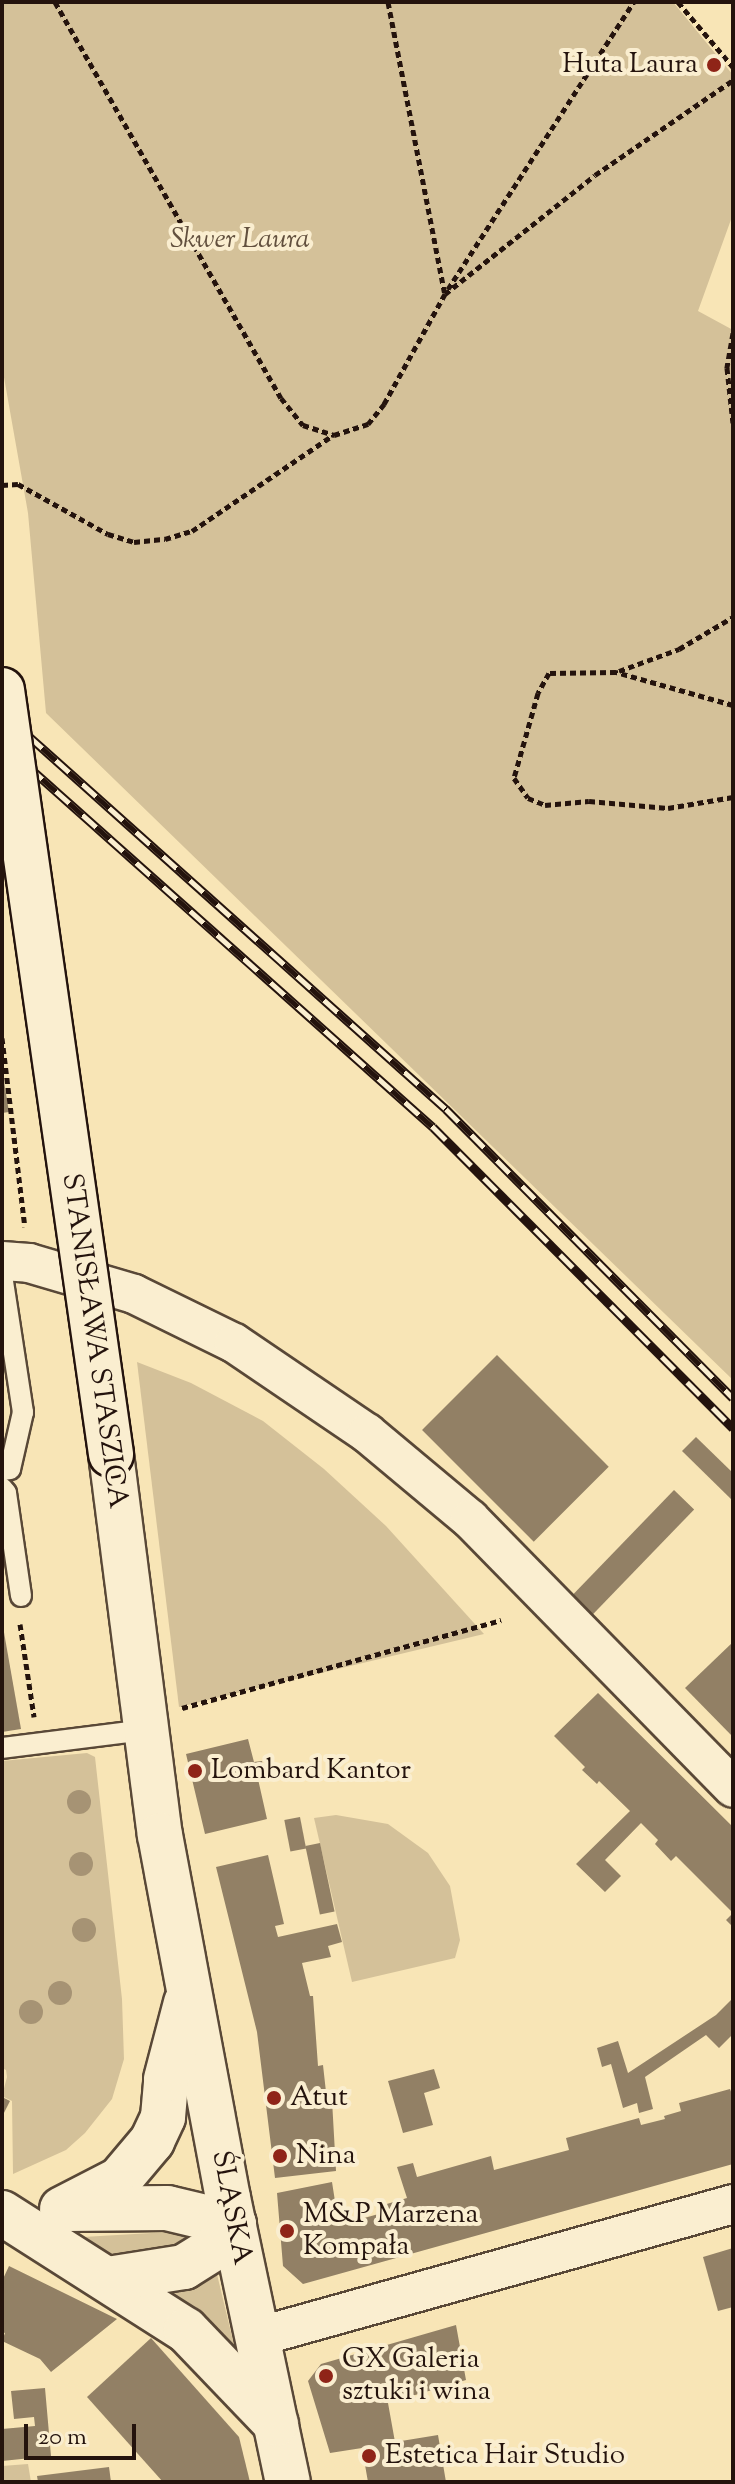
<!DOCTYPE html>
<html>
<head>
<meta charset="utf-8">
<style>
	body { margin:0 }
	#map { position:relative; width:735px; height:2484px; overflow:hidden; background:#f8e5b6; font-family:"Sorts Mill Goudy",serif }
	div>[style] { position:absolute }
	.green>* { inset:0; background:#d4c199 }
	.building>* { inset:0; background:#928065; transform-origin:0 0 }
	.path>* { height:5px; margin-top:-2.5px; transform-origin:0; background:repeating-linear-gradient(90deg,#24130d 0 6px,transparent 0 10px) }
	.roads { filter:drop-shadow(2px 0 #594837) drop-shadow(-2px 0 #594837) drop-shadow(0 2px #594837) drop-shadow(0 -2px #594837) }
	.lane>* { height:20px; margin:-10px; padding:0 10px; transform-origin:10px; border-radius:10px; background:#faeed0 }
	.street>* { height:38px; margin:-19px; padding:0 19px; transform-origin:19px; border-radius:19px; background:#faeed0 }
	.secondary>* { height:44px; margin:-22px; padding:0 22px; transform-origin:22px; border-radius:22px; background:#faeed0 }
	.rail>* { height:9px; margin-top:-4.5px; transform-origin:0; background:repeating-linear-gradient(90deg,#faeed0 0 18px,#24130d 0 36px); box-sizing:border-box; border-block:2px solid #24130d }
	.bridges { filter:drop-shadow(2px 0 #24130d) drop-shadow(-2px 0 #24130d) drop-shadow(0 2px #24130d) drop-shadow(0 -2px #24130d) }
	.secondary-bridge>* { height:44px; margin:-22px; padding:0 22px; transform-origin:22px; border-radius:22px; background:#faeed0 }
	.trees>* { width:24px; height:24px; margin:-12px; border-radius:50%; background:#a69374 }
	.dots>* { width:22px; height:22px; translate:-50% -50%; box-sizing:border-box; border:4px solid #faeed0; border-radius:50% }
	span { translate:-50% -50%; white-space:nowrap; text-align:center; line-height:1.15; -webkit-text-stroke:8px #faeed0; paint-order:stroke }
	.poi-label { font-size:28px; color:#24130d }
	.right { translate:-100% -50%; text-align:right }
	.left { translate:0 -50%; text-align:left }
	.park-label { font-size:28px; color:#62503e; font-style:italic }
	.street-label { font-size:28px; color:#24130d }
	.frame { position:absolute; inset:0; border:4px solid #24130d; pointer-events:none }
	.scale { position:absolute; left:24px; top:2424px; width:112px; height:36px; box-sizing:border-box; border:4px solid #24130d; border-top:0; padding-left:10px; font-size:24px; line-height:28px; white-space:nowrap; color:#24130d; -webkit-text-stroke:6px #faeed0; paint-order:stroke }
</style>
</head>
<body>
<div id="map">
	<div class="green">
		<i style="clip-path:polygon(2px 2px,673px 2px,733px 75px,733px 214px,698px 311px,733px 330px,733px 1380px,46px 713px,28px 513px,2px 366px)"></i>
		<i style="clip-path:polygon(137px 1362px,191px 1383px,263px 1421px,324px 1469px,386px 1526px,484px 1634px,179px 1707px)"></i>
		<i style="clip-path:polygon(87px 1753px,95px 1757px,122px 1999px,124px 2059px,112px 2099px,85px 2133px,66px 2150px,13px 2174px,12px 2101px,2px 2096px,7px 2077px,6px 2070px,2px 2068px,2px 1761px)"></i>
		<i style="clip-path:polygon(336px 1815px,388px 1824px,428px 1853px,450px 1886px,460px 1940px,455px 1958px,352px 1982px,314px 1818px)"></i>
		<i style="clip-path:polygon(169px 2232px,199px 2234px,149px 2262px,96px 2250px,80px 2242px,83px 2237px)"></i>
		<i style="clip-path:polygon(216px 2270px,235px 2349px,233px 2354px,164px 2294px,172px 2286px)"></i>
		<i style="clip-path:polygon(28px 2464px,31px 2482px,2px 2482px,2px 2466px)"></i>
	</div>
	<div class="building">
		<i style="clip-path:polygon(2px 1069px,9px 1112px,2px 1113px)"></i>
		<i style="left:497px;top:1355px;width:158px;height:106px;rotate:45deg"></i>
		<i style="clip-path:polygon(696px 1437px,733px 1473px,733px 1501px,682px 1451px)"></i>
		<i style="left:674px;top:1490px;width:28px;height:146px;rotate:44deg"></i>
		<i style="clip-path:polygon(2px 1621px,21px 1729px,2px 1732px)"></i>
		<i style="clip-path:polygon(733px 1642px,733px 1737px,685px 1688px)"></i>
		<i style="clip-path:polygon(598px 1693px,733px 1827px,733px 1927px,726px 1920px,733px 1913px,676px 1856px,671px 1861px,655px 1844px,658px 1840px,641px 1823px,605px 1860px,621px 1876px,605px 1892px,576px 1864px,630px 1811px,599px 1781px,597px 1784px,582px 1770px,585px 1767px,554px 1736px)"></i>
		<i style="clip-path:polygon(248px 1739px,254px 1762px,262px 1761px,266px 1777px,258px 1779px,267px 1819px,205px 1834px,186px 1754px)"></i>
		<i style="left:300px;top:1817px;width:32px;height:16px;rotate:79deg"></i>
		<i style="left:320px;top:1843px;width:70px;height:15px;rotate:78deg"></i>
		<i style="clip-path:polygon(268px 1855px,284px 1924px,275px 1926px,278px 1937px,337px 1924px,342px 1942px,328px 1946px,331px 1957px,302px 1963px,310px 1996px,313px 1996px,318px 2066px,323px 2065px,327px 2101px,332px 2100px,336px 2171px,275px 2178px,257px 2032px,216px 1867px)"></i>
		<i style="clip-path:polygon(733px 1998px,733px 2034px,719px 2048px,706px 2035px,645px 2077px,653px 2109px,639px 2113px,637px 2103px,623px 2108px,611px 2064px,602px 2067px,597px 2048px,618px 2041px,628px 2073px,716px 2015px)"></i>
		<i style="clip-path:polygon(434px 2069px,440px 2088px,424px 2093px,433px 2125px,403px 2133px,388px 2081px)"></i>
		<i style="clip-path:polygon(730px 2089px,733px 2097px,733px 2164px,303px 2284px,283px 2266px,277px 2193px,332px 2182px,337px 2214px,340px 2213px,343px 2224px,382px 2213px,380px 2206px,407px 2198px,397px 2167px,413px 2163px,417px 2177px,491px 2156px,494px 2170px,569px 2150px,566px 2138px,639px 2118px,641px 2125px,665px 2119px,664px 2116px,681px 2111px,679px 2103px)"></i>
		<i style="left:2px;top:2097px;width:9px;height:75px;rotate:27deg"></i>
		<i style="clip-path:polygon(733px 2248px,733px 2307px,718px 2311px,703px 2257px)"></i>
		<i style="clip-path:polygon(9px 2266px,117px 2319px,51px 2372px,40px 2359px,2px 2341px,5px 2333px,2px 2332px,2px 2281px)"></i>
		<i style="clip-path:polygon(456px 2325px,466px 2380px,388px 2403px,395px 2442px,438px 2435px,446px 2482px,368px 2482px,362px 2448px,330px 2453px,308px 2381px,321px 2364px)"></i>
		<i style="clip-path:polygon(151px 2338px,239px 2437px,250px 2482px,163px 2482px,87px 2397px)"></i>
		<i style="clip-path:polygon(45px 2388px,51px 2456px,2px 2461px,2px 2429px,35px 2426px,34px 2417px,14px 2419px,11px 2391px)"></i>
		<i style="clip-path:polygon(109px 2467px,111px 2482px,38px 2482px,37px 2476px)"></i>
	</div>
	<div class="path">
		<i style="left:55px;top:2px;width:456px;rotate:60.3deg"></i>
		<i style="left:281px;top:398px;width:35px;rotate:51deg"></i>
		<i style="left:303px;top:425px;width:33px;rotate:18deg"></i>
		<i style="left:334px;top:435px;width:36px;rotate:-18deg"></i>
		<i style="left:368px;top:424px;width:26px;rotate:-51deg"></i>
		<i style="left:384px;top:404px;width:126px;rotate:-61deg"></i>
		<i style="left:445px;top:294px;width:191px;rotate:-38.4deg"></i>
		<i style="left:595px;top:175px;width:168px;rotate:-34.5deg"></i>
		<i style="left:388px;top:2px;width:298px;rotate:79deg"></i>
		<i style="left:678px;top:2px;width:85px;rotate:49.8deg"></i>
		<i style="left:448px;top:289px;width:342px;rotate:-57.1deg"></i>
		<i style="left:733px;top:333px;width:36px;rotate:100deg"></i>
		<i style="left:727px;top:368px;width:55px;rotate:83.8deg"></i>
		<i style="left:2px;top:485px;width:16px;rotate:-4deg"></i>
		<i style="left:18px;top:484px;width:103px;rotate:29.1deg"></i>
		<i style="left:108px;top:534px;width:27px;rotate:17deg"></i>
		<i style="left:134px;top:542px;width:31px;rotate:-6deg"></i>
		<i style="left:165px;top:539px;width:28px;rotate:-17deg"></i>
		<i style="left:192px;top:531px;width:171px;rotate:-34.2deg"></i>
		<i style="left:619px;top:671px;width:64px;rotate:-20.1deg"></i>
		<i style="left:679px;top:649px;width:63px;rotate:-30.7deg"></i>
		<i style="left:733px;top:705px;width:122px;rotate:-164.2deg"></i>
		<i style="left:616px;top:672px;width:67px;rotate:179.1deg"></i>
		<i style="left:549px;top:673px;width:23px;rotate:119deg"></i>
		<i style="left:538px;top:693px;width:88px;rotate:105.8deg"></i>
		<i style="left:514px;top:778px;width:24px;rotate:55deg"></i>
		<i style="left:528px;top:798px;width:18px;rotate:22deg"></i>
		<i style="left:545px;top:805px;width:44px;rotate:-5.2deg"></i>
		<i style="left:589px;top:801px;width:79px;rotate:5.1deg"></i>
		<i style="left:668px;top:808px;width:66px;rotate:-9.6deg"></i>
		<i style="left:2px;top:1038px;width:190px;rotate:83.1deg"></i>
		<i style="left:20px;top:1624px;width:94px;rotate:81.4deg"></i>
		<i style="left:182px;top:1708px;width:331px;rotate:-15.4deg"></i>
	</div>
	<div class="roads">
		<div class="lane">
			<i style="left:2px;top:1275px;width:139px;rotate:81.3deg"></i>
			<i style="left:23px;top:1412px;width:58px;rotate:102.8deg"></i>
			<i style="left:10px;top:1469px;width:8px;rotate:173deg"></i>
			<i style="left:2px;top:1488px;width:6px;rotate:51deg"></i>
			<i style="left:6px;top:1493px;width:104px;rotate:81.7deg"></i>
			<i style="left:2px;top:1748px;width:143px;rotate:-7.2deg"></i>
		</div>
		<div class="street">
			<i style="left:2px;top:1261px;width:27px;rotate:4deg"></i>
			<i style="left:29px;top:1263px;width:109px;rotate:16.4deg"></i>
			<i style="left:134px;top:1294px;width:111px;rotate:26.1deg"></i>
			<i style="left:234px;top:1343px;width:161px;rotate:34.1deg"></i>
			<i style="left:367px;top:1433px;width:134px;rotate:39.9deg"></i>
			<i style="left:470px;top:1519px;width:376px;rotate:45.6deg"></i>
			<i style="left:257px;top:2337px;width:494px;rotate:-15.6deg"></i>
		</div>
		<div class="secondary">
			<i style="left:111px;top:1454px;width:384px;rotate:82.7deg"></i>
			<i style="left:160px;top:1835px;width:369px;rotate:79.4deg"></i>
			<i style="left:228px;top:2198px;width:290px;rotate:78.1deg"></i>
			<i style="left:62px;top:2209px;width:65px;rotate:-27.3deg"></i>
			<i style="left:120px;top:2179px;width:50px;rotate:-49.9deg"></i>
			<i style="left:152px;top:2141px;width:26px;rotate:-65deg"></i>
			<i style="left:163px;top:2117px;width:38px;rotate:-85deg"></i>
			<i style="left:166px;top:2079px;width:79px;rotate:-75.3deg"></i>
			<i style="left:66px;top:2209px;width:101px;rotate:-0.6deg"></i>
			<i style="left:167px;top:2208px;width:69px;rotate:13.4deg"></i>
			<i style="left:2px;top:2213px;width:218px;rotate:32.5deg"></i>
			<i style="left:186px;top:2330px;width:130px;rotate:46.2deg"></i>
			<i style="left:108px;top:2279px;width:77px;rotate:-9deg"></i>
			<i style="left:184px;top:2267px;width:38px;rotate:-32deg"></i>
			<i style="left:216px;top:2247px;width:29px;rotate:-52deg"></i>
		</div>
	</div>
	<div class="rail">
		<i style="left:2px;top:712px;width:596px;rotate:41.8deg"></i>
		<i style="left:446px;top:1109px;width:407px;rotate:45.2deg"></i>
		<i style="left:2px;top:743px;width:577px;rotate:41.7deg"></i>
		<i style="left:433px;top:1127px;width:425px;rotate:45.1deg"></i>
	</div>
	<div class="bridges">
		<div class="secondary-bridge">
			<i style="left:2px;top:690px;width:772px;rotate:81.88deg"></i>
		</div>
	</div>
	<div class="trees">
		<i style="left:79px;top:1802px"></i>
		<i style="left:81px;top:1864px"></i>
		<i style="left:84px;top:1930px"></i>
		<i style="left:60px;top:1993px"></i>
		<i style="left:31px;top:2012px"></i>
	</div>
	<div class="dots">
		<i style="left:714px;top:65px;background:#8f2418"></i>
		<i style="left:195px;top:1771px;background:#8f2418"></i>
		<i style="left:274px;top:2098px;background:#8f2418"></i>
		<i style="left:280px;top:2156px;background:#8f2418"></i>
		<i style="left:287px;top:2231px;background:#8f2418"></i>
		<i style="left:326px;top:2376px;background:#8f2418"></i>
		<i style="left:369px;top:2456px;background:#8f2418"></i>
	</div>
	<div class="poi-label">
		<span class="right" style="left:698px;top:65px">Huta Laura</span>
		<span class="left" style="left:211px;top:1771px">Lombard Kantor</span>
		<span class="left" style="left:290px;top:2098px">Atut</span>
		<span class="left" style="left:296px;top:2156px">Nina</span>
		<span class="left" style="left:303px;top:2231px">M&amp;P Marzena<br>Kompała</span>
		<span class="left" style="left:342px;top:2376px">GX Galeria<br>sztuki i wina</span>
		<span class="left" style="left:385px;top:2456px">Estetica Hair Studio</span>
	</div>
	<div class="park-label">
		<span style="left:240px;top:240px">Skwer Laura</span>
	</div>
	<div class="street-label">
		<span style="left:94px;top:1341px;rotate:82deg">STANISŁAWA STASZICA</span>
		<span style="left:231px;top:2208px;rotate:79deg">ŚLĄSKA</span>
	</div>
	<div class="frame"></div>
	<div class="scale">20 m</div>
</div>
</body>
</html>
